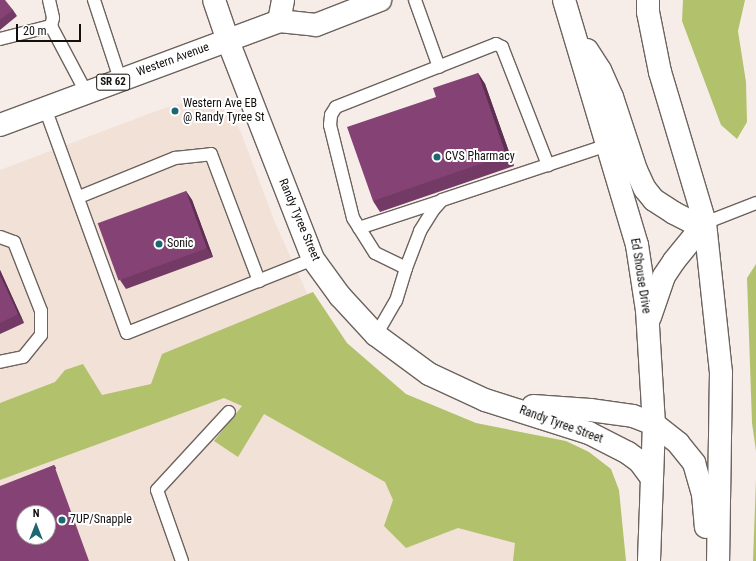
<!DOCTYPE html>
<html>
<head>
<meta charset="utf-8">
<style>
	body { margin:0 }
	#map { position:relative; width:756px; height:561px; overflow:hidden; background:#f7ede8; font-family:"Roboto Condensed",sans-serif }
	div>[style] { position:absolute }
	.built>* { inset:0; background:#f2e1d7 }
	.forest>* { inset:0; background:#b2c16b }
	.roads { filter:drop-shadow(1px 0 #6c635e) drop-shadow(-1px 0 #6c635e) drop-shadow(0 1px #6c635e) drop-shadow(0 -1px #6c635e) }
	.service>* { height:12px; margin:-6px; padding:0 6px; transform-origin:6px; border-radius:6px; background:#fff }
	.tertiary>* { height:22px; margin:-11px; padding:0 11px; transform-origin:11px; border-radius:11px; background:#fff }
	.primary>* { height:22px; margin:-11px; padding:0 11px; transform-origin:11px; border-radius:11px; background:#fff }
	.wall>* { inset:0; background:#723a65 }
	.shaded-wall>* { inset:0; background:#5d2f52; transform-origin:0 0 }
	.building>* { inset:0; background:#854375; transform-origin:0 0 }
	.dots>* { width:11px; height:11px; translate:-50% -50%; box-sizing:border-box; border:2px solid #fff; border-radius:50% }
	span { translate:-50% -50%; white-space:nowrap; text-align:center; line-height:1.15; -webkit-text-stroke:4px #fff; paint-order:stroke }
	.shield-label span { padding:1px 3px; background:#fff; border:1px solid; border-radius:3px; -webkit-text-stroke-width:0 }
	.shield-label { font-size:11px; color:#120f0d; font-weight:700 }
	.street-label { font-size:12px; color:#120f0d }
	.poi-label { font-size:12px; color:#120f0d }
	.left { translate:0 -50%; text-align:left }
	.north { position:absolute; left:16px; top:505px; width:40px; height:40px; box-sizing:border-box; background:#fff; border:1px solid #a09f9e; border-radius:50%; rotate:0deg; font-size:11px; font-weight:700; line-height:16px; text-align:center; color:#120f0d }
	.north::after { content:''; display:block; margin:auto; width:14px; height:18px; background:#1d6773; clip-path:polygon(50% 0,100% 100%,50% 72%,0 100%) }
	.scale { position:absolute; left:16px; top:24px; width:65px; height:18px; box-sizing:border-box; border:2px solid #120f0d; border-top:0; padding-left:5px; font-size:12px; line-height:14px; white-space:nowrap; color:#120f0d; -webkit-text-stroke:3px #fff; paint-order:stroke }
</style>
</head>
<body>
<div id="map">
	<div class="built">
		<i style="clip-path:polygon(evenodd,185px 102px,198px 102px,221px 108px,233px 119px,240px 130px,276px 225px,320px 321px,401px 402px,612px 561px,0 561px,0 170px,159px 110px,185px 102px,24px 513px,48px 513px,48px 537px,24px 537px,24px 513px)"></i>
	</div>
	<div class="forest">
		<i style="clip-path:polygon(683px 0,745px 0,738px 31px,746px 82px,747px 122px,737px 139px,721px 125px,682px 21px)"></i>
		<i style="clip-path:polygon(756px 264px,756px 451px,752px 423px,747px 278px)"></i>
		<i style="clip-path:polygon(313px 292px,347px 343px,406px 394px,476px 423px,566px 441px,589px 452px,611px 469px,619px 490px,626px 561px,513px 561px,515px 543px,458px 528px,406px 548px,384px 526px,393px 500px,385px 482px,264px 414px,238px 457px,214px 441px,242px 406px,224px 398px,0 480px,0 403px,55px 382px,65px 370px,83px 364px,102px 395px,151px 384px,162px 354px)"></i>
		<i style="clip-path:polygon(756px 479px,756px 561px,753px 561px)"></i>
	</div>
	<div class="roads">
		<div class="service">
			<i style="left:49px;top:0;width:18px;rotate:77deg"></i>
			<i style="left:53px;top:18px;width:8px;rotate:104deg"></i>
			<i style="left:51px;top:26px;width:75px;rotate:62.1deg"></i>
			<i style="left:94px;top:0;width:83px;rotate:71.8deg"></i>
			<i style="left:415px;top:0;width:71px;rotate:70.3deg"></i>
			<i style="left:0;top:39px;width:53px;rotate:-14.3deg"></i>
			<i style="left:45px;top:108px;width:239px;rotate:70deg"></i>
			<i style="left:127px;top:333px;width:200px;rotate:-21.7deg"></i>
			<i style="left:79px;top:197px;width:104px;rotate:-22.1deg"></i>
			<i style="left:175px;top:158px;width:36px;rotate:-6deg"></i>
			<i style="left:211px;top:154px;width:136px;rotate:69.3deg"></i>
			<i style="left:705px;top:223px;width:55px;rotate:-21.4deg"></i>
			<i style="left:359px;top:228px;width:86px;rotate:-18.2deg"></i>
			<i style="left:0;top:237px;width:15px;rotate:20deg"></i>
			<i style="left:14px;top:242px;width:74px;rotate:68.6deg"></i>
			<i style="left:41px;top:311px;width:24px;rotate:90deg"></i>
			<i style="left:41px;top:335px;width:28px;rotate:129deg"></i>
			<i style="left:23px;top:357px;width:24px;rotate:168deg"></i>
			<i style="left:406px;top:268px;width:34px;rotate:-154deg"></i>
			<i style="left:375px;top:253px;width:41px;rotate:-122.2deg"></i>
			<i style="left:353px;top:218px;width:96px;rotate:-103.9deg"></i>
			<i style="left:330px;top:125px;width:10px;rotate:-84deg"></i>
			<i style="left:331px;top:115px;width:9px;rotate:-58deg"></i>
			<i style="left:336px;top:107px;width:172px;rotate:-21.5deg"></i>
			<i style="left:496px;top:44px;width:7px;rotate:27deg"></i>
			<i style="left:502px;top:47px;width:127px;rotate:68.7deg"></i>
			<i style="left:376px;top:335px;width:39px;rotate:-60deg"></i>
			<i style="left:396px;top:301px;width:34px;rotate:-73deg"></i>
			<i style="left:406px;top:268px;width:40px;rotate:-69deg"></i>
			<i style="left:420px;top:231px;width:26px;rotate:-58deg"></i>
			<i style="left:434px;top:209px;width:12px;rotate:-48deg"></i>
			<i style="left:442px;top:200px;width:174px;rotate:-18.4deg"></i>
			<i style="left:182px;top:561px;width:75px;rotate:-109.4deg"></i>
			<i style="left:157px;top:490px;width:106px;rotate:-47.3deg"></i>
		</div>
		<div class="tertiary">
			<i style="left:214px;top:0;width:43px;rotate:71.1deg"></i>
			<i style="left:228px;top:41px;width:234px;rotate:68.7deg"></i>
			<i style="left:313px;top:259px;width:46px;rotate:53.9deg"></i>
			<i style="left:340px;top:296px;width:53px;rotate:47.3deg"></i>
			<i style="left:376px;top:335px;width:66px;rotate:36.3deg"></i>
			<i style="left:429px;top:374px;width:62px;rotate:24.9deg"></i>
			<i style="left:485px;top:400px;width:109px;rotate:17.6deg"></i>
			<i style="left:589px;top:433px;width:44px;rotate:27.1deg"></i>
			<i style="left:628px;top:453px;width:14px;rotate:36deg"></i>
			<i style="left:639px;top:461px;width:21px;rotate:53deg"></i>
			<i style="left:564px;top:0;width:256px;rotate:73.4deg"></i>
			<i style="left:637px;top:245px;width:66px;rotate:81.3deg"></i>
			<i style="left:647px;top:310px;width:114px;rotate:86.5deg"></i>
			<i style="left:654px;top:424px;width:137px;rotate:92.1deg"></i>
			<i style="left:648px;top:0;width:12px;rotate:90deg"></i>
			<i style="left:648px;top:12px;width:61px;rotate:78.7deg"></i>
			<i style="left:660px;top:72px;width:158px;rotate:73.4deg"></i>
			<i style="left:705px;top:223px;width:151px;rotate:83.9deg"></i>
			<i style="left:721px;top:373px;width:188px;rotate:90.9deg"></i>
			<i style="left:587px;top:50px;width:24px;rotate:57deg"></i>
			<i style="left:600px;top:70px;width:30px;rotate:66deg"></i>
			<i style="left:612px;top:97px;width:77px;rotate:71.8deg"></i>
			<i style="left:636px;top:170px;width:21px;rotate:65deg"></i>
			<i style="left:645px;top:189px;width:14px;rotate:51deg"></i>
			<i style="left:654px;top:200px;width:24px;rotate:33deg"></i>
			<i style="left:674px;top:213px;width:18px;rotate:27deg"></i>
			<i style="left:690px;top:221px;width:15px;rotate:8deg"></i>
			<i style="left:650px;top:317px;width:43px;rotate:-71.1deg"></i>
			<i style="left:664px;top:276px;width:18px;rotate:-56deg"></i>
			<i style="left:674px;top:261px;width:49px;rotate:-50.8deg"></i>
			<i style="left:533px;top:406px;width:57px;rotate:4deg"></i>
			<i style="left:590px;top:410px;width:43px;rotate:7.9deg"></i>
			<i style="left:633px;top:416px;width:22px;rotate:21deg"></i>
			<i style="left:654px;top:424px;width:31px;rotate:38deg"></i>
			<i style="left:678px;top:443px;width:26px;rotate:51deg"></i>
			<i style="left:694px;top:463px;width:32px;rotate:74deg"></i>
			<i style="left:703px;top:494px;width:33px;rotate:85deg"></i>
		</div>
		<div class="primary">
			<i style="left:279px;top:21px;width:21px;rotate:-79deg"></i>
			<i style="left:0;top:125px;width:298px;rotate:-20.4deg"></i>
			<i style="left:279px;top:21px;width:37px;rotate:6deg"></i>
			<i style="left:316px;top:25px;width:69px;rotate:-21.3deg"></i>
		</div>
	</div>
	<div class="wall">
		<i style="clip-path:polygon(0 0,13px 10px,17px 16px,0 30px)"></i>
		<i style="clip-path:polygon(478px 73px,485px 84px,514px 166px,380px 212px,373px 201px,436px 97px)"></i>
		<i style="clip-path:polygon(186px 191px,192px 200px,213px 257px,126px 289px,120px 280px)"></i>
		<i style="clip-path:polygon(0 270px,24px 323px,0 334px)"></i>
	</div>
	<div class="shaded-wall">
		<i style="clip-path:polygon(478px 73px,485px 84px,514px 166px,506px 155px)"></i>
		<i style="clip-path:polygon(186px 191px,192px 200px,213px 257px,207px 248px)"></i>
		<i style="clip-path:polygon(0 270px,24px 323px,18px 314px,0 275px)"></i>
		<i style="left:54px;top:465px;width:4px;height:102px;rotate:56deg"></i>
	</div>
	<div class="building">
		<i style="clip-path:polygon(0 0,5px 0,13px 10px,0 20px)"></i>
		<i style="clip-path:polygon(478px 73px,506px 155px,373px 201px,347px 127px,436px 97px,433px 88px)"></i>
		<i style="left:186px;top:191px;width:61px;height:94px;rotate:70deg"></i>
		<i style="clip-path:polygon(0 275px,18px 314px,0 323px)"></i>
		<i style="clip-path:polygon(evenodd,54px 465px,89px 561px,0 561px,0 486px,54px 465px,24px 513px,48px 513px,48px 537px,24px 537px,24px 513px)"></i>
	</div>
	<div class="dots">
		<i style="left:175px;top:111px;background:#1d6773"></i>
		<i style="left:437px;top:157px;background:#1d6773"></i>
		<i style="left:159px;top:244px;background:#1d6773"></i>
		<i style="left:62px;top:520px;background:#1d6773"></i>
	</div>
	<div class="shield-label">
		<span style="left:113px;top:82px">SR 62</span>
	</div>
	<div class="street-label">
		<span style="left:173px;top:60px;rotate:-20deg">Western Avenue</span>
		<span style="left:299px;top:220px;rotate:67deg">Randy Tyree Street</span>
		<span style="left:640px;top:276px;rotate:81deg">Ed Shouse Drive</span>
		<span style="left:561px;top:425px;rotate:20deg">Randy Tyree Street</span>
	</div>
	<div class="poi-label">
		<span class="left" style="left:183px;top:111px">Western Ave EB<br>@ Randy Tyree St</span>
		<span class="left" style="left:445px;top:157px">CVS Pharmacy</span>
		<span class="left" style="left:167px;top:244px">Sonic</span>
		<span class="left" style="left:70px;top:520px">7UP/Snapple</span>
	</div>
	<div class="north">N</div>
	<div class="scale">20 m</div>
</div>
</body>
</html>
